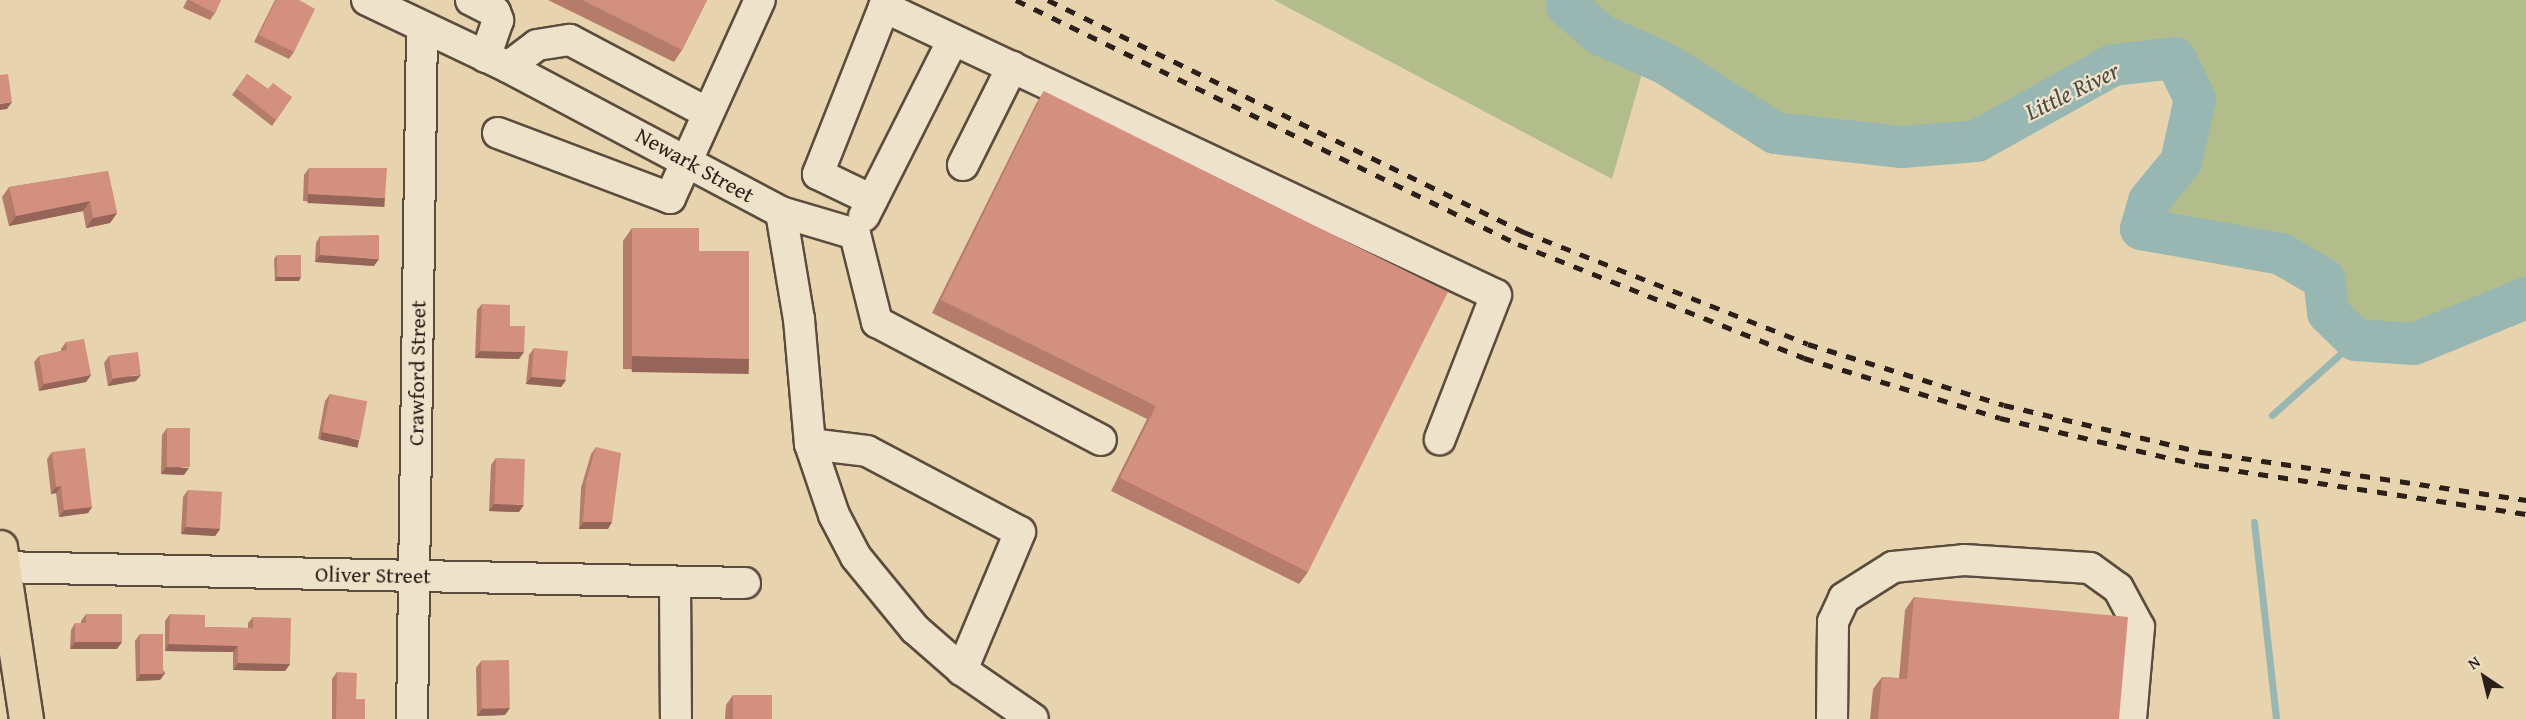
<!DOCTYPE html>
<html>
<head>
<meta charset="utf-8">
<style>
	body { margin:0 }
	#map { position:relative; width:2526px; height:719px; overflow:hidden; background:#e7d3ad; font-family:"Gentium Book Plus",serif }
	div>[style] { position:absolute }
	.green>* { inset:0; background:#b3bd8c }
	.stream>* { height:7px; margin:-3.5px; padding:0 3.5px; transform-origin:3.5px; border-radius:3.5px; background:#98b6b2 }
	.river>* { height:42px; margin:-21px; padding:0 21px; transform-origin:21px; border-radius:21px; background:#98b6b2 }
	.roads { filter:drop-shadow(2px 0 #5b4c3e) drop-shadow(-2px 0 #5b4c3e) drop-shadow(0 2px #5b4c3e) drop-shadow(0 -2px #5b4c3e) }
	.minor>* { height:30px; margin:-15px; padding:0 15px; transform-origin:15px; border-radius:15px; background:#efe2ca }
	.major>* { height:33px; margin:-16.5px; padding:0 16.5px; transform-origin:16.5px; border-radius:16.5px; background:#e7d3ad }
	.rail>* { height:4.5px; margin-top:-2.25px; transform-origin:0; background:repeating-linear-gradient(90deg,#2c1f19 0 10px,transparent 0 20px) }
	.wall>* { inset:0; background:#b57c6c }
	.shaded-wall>* { inset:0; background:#946558; transform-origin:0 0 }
	.building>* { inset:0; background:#d3907e; transform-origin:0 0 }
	span { translate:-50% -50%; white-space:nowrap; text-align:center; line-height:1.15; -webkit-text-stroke:4.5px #efe2ca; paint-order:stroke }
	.street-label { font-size:22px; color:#2c1f19 }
	.water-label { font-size:24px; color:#4c4c47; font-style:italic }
	.north { position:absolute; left:2454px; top:647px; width:60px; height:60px; -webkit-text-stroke:4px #efe2ca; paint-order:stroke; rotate:325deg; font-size:16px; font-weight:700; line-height:24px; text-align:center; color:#2c1f19 }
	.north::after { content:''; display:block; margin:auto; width:21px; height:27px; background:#2c1f19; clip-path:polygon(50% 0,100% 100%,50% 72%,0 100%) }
</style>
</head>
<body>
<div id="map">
	<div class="green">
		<i style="clip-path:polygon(evenodd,1274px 0,2526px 0,2526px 297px,2414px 344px,2356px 340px,2328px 313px,2324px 279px,2281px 254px,2141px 229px,2181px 162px,2195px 99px,2175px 58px,2113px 65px,1977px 141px,1780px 144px,1647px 56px,1612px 179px,1274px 0,1571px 9px,1641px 52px,1641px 53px,1601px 35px,1571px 9px)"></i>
	</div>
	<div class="stream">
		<i style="left:2272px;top:415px;width:113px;rotate:-41.8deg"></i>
		<i style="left:2254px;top:522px;width:198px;rotate:83.6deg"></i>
	</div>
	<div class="river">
		<i style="left:1573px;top:0;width:8px;rotate:135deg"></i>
		<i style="left:1567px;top:6px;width:45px;rotate:40.5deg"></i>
		<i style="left:1601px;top:35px;width:71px;rotate:24deg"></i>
		<i style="left:1666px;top:64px;width:129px;rotate:32.3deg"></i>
		<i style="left:1775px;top:133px;width:128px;rotate:6.3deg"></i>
		<i style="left:1902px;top:147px;width:75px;rotate:-4.6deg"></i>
		<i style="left:1977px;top:141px;width:156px;rotate:-29.2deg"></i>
		<i style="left:2113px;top:65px;width:62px;rotate:-6.4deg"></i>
		<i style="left:2175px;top:58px;width:46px;rotate:64deg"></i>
		<i style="left:2195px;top:99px;width:65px;rotate:102.5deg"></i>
		<i style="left:2181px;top:162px;width:50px;rotate:129.4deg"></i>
		<i style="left:2149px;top:201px;width:29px;rotate:106deg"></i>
		<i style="left:2141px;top:229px;width:142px;rotate:10.1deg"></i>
		<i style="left:2281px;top:254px;width:50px;rotate:30.2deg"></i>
		<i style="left:2324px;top:279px;width:34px;rotate:83deg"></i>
		<i style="left:2328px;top:313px;width:39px;rotate:44deg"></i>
		<i style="left:2356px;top:340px;width:58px;rotate:3.9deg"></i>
		<i style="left:2414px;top:344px;width:121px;rotate:-22.3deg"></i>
	</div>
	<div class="roads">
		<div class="minor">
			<i style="left:367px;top:0;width:156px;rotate:25.4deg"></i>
			<i style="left:508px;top:67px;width:309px;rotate:28deg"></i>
			<i style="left:781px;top:212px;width:109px;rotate:80.5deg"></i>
			<i style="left:799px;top:319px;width:125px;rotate:85deg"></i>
			<i style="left:810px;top:444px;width:75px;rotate:71.3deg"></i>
			<i style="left:834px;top:515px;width:47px;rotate:62.4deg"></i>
			<i style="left:856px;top:557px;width:93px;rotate:50.7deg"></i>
			<i style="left:915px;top:629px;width:62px;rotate:41.1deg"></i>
			<i style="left:962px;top:670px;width:86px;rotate:34.6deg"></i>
			<i style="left:471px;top:0;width:27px;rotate:27deg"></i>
			<i style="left:495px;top:12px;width:9px;rotate:69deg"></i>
			<i style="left:498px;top:20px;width:39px;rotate:109deg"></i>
			<i style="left:508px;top:67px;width:36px;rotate:-37deg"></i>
			<i style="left:537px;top:45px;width:33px;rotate:-9deg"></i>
			<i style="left:570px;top:40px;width:156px;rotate:27.9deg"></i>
			<i style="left:498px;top:133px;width:184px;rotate:20.7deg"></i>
			<i style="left:670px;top:198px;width:217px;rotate:-65.6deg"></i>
			<i style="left:963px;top:165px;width:110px;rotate:-63.4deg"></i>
			<i style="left:872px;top:200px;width:60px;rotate:-154.3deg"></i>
			<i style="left:818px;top:174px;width:180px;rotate:-68.4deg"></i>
			<i style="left:884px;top:7px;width:676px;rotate:25.2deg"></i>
			<i style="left:1496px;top:295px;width:155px;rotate:111.3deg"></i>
			<i style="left:781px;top:212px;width:77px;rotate:16.6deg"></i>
			<i style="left:855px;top:234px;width:91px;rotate:76deg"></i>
			<i style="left:877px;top:322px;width:253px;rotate:27.8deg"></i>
			<i style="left:864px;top:216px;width:197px;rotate:-63.2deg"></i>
			<i style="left:810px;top:444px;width:57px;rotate:7deg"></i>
			<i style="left:867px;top:451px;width:173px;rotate:27.9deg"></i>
			<i style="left:1020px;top:532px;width:150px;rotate:112.8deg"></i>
			<i style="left:0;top:567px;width:745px;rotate:1.23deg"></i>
			<i style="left:675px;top:582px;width:137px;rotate:89.6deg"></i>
			<i style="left:412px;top:719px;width:691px;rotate:-89.17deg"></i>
			<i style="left:1832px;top:719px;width:97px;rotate:-89.4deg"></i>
			<i style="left:1833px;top:622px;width:26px;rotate:-65deg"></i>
			<i style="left:1844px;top:598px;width:58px;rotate:-32.3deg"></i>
			<i style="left:1893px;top:567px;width:71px;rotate:-5.6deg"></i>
			<i style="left:1964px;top:560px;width:126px;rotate:3.6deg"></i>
			<i style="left:2090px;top:568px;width:34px;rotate:36deg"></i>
			<i style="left:2118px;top:588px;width:44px;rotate:61.7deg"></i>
			<i style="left:2139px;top:627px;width:92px;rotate:95deg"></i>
		</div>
		<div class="major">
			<i style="left:0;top:547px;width:174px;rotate:81.4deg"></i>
		</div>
	</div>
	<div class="rail">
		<i style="left:1016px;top:0;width:558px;rotate:25.92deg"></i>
		<i style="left:1518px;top:244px;width:308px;rotate:21.7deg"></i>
		<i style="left:1804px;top:358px;width:205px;rotate:17deg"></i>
		<i style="left:2000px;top:418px;width:204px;rotate:13.3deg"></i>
		<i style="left:2199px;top:465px;width:331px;rotate:8.5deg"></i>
		<i style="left:1048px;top:0;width:530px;rotate:25.98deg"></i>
		<i style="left:1524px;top:232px;width:305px;rotate:21.5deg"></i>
		<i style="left:1808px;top:344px;width:205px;rotate:17.3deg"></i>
		<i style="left:2004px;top:405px;width:204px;rotate:13.4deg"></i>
		<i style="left:2202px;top:452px;width:328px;rotate:8.4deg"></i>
	</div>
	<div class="wall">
		<i style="clip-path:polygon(187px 0,221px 0,215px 13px,210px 20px,183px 8px)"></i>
		<i style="clip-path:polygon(275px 0,299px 0,294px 52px,289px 59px,254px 42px)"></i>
		<i style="clip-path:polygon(548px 0,707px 0,682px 50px,674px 62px)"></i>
		<i style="clip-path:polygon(247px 74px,268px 89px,292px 97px,272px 126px,232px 95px)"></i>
		<i style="clip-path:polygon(1044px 91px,1308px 572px,1299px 584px,1111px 491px,1147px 419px,932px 313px,1036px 104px)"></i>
		<i style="clip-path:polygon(309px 168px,380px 205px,303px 201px,304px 175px)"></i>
		<i style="clip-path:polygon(108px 171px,117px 213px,110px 223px,86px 228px,83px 211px,9px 226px,2px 197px,9px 187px)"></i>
		<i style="clip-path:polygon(632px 228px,699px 251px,740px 372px,623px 369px,623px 241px)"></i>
		<i style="clip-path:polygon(320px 236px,374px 266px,315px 262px,316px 243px)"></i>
		<i style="clip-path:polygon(277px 255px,299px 281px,275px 281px,274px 259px)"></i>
		<i style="clip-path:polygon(482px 304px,510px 326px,519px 359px,475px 358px,477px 310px)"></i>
		<i style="clip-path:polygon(66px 342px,91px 375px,86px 382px,39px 391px,34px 362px,39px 356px,61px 351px,61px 349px)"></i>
		<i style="clip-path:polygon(534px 348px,566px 380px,561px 387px,526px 384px,529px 355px)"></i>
		<i style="clip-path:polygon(109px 356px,136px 381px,108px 386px,104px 363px)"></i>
		<i style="clip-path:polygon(330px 394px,355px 447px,318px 439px,325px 401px)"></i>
		<i style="clip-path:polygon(167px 428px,184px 475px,161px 474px,162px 435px)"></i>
		<i style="clip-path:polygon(596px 447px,608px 529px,579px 529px,581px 488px,591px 454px)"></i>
		<i style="clip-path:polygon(52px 452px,92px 507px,88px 513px,59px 517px,56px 493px,51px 494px,47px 459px)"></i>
		<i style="clip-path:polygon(496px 458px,519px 512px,489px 511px,491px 465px)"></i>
		<i style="clip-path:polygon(188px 490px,220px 529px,215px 536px,181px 534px,183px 497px)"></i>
		<i style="clip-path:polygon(1914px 597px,2119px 719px,1870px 719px,1873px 689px,1882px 677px,1899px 678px,1905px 610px)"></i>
		<i style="clip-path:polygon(86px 614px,117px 649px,70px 649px,71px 630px,75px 623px,81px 623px,81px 621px)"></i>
		<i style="clip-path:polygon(170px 614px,205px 627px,248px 628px,248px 623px,253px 617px,290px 664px,285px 671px,233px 670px,233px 652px,165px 651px,165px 621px)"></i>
		<i style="clip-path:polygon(140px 634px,165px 673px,160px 680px,136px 681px,135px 641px)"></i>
		<i style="clip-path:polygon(481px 661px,505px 715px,477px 716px,476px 668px)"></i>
		<i style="clip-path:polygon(337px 672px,356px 699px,365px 719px,332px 719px,332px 679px)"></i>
		<i style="clip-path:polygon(733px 695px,771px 719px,725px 719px,726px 705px)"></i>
	</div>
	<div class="shaded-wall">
		<i style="clip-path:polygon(12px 102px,7px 109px,0 110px,0 104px)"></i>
		<i style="left:308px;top:194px;width:77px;height:9px;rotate:3deg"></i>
		<i style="clip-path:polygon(90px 201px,83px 211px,9px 226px,16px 216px)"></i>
		<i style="clip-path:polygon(117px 213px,110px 223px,86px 228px,93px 218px)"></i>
		<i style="clip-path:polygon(320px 255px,379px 259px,374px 266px,315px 262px)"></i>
		<i style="clip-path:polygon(277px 277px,301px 277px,299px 281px,275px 281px)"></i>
		<i style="clip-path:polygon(480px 351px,524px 352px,519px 359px,475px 358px)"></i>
		<i style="left:632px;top:356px;width:117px;height:16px;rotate:1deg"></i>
		<i style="clip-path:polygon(91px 375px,86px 382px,39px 391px,44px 384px)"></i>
		<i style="clip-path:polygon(141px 375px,136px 381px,108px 386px,113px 379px)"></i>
		<i style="clip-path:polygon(531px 377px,566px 380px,561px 387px,526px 384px)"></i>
		<i style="left:322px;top:432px;width:38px;height:8px;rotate:12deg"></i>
		<i style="clip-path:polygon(166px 467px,189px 468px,184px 475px,161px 474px)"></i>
		<i style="clip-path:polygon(61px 486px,56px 493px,51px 494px,56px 487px)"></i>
		<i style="clip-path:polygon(494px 504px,524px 505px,519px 512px,489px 511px)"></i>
		<i style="clip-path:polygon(92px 507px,88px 513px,59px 517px,64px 510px)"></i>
		<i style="clip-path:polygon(583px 522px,612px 522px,608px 529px,579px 529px)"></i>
		<i style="clip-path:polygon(186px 527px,220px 529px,215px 536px,181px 534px)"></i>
		<i style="clip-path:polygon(75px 642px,122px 642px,117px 649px,70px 649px)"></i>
		<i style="clip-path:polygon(169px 644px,238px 646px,233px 652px,165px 651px)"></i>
		<i style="clip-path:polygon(238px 663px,290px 664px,285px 671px,233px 670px)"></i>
		<i style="clip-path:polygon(165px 673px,160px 680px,136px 681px,141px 674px)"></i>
		<i style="clip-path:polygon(510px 708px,505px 715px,477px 716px,482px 709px)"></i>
	</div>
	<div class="building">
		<i style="clip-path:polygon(189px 0,221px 0,215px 13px)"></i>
		<i style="clip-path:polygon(276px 0,299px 0,315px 9px,294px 52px,259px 35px)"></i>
		<i style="clip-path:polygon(582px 0,707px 0,682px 50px)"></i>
		<i style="clip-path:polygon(8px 74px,12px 102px,0 104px,0 75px)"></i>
		<i style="clip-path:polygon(247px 74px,268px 89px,273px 83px,292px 97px,276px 120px,237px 89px)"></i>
		<i style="clip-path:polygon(1044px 91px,1448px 292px,1308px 572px,1120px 478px,1156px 406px,941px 300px)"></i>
		<i style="clip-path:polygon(309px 168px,387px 168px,385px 198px,308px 194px)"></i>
		<i style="clip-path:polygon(108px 171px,117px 213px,93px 218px,90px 201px,16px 216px,9px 187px)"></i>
		<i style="clip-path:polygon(632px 228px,699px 228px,699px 251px,749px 251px,749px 359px,632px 356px)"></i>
		<i style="clip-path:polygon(379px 235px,379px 259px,320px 255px,320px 236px)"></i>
		<i style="left:277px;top:255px;width:24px;height:22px"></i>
		<i style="clip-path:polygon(482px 304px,510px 305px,510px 326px,525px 326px,524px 352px,480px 351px)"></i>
		<i style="clip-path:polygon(84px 339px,91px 375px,44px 384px,39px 356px,67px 350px,66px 342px)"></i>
		<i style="left:534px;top:348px;width:34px;height:29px;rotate:5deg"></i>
		<i style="left:138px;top:352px;width:23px;height:29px;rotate:83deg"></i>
		<i style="left:330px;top:394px;width:38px;height:39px;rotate:11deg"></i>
		<i style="left:167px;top:428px;width:23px;height:39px"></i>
		<i style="clip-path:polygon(596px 447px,621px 453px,612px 522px,583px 522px,586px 481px)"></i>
		<i style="clip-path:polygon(85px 448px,92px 507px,64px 510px,61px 486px,56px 487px,52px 452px)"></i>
		<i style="left:496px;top:458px;width:29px;height:46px;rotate:2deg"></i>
		<i style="left:188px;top:490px;width:34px;height:37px;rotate:3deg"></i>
		<i style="clip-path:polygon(1914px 597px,2128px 617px,2119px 719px,1878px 719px,1882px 677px,1907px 679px)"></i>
		<i style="clip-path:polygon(86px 614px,122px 614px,122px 642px,75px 642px,75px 623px,86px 623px)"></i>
		<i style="clip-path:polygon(170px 614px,205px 615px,205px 627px,253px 628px,253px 617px,291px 618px,290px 664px,238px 663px,238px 646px,169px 644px)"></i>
		<i style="left:140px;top:634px;width:23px;height:40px"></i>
		<i style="left:509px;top:660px;width:48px;height:28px;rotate:89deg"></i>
		<i style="clip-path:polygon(337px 672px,357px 673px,356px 699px,365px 699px,365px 719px,336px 719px)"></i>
		<i style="left:733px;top:695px;width:39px;height:24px"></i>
	</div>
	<div class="street-label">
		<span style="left:695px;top:165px;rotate:29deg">Newark Street</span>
		<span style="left:417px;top:373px;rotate:-89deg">Crawford Street</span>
		<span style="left:373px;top:575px;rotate:1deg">Oliver Street</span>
	</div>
	<div class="water-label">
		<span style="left:2072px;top:91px;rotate:-26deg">Little River</span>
	</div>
	<div class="north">N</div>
</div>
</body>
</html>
